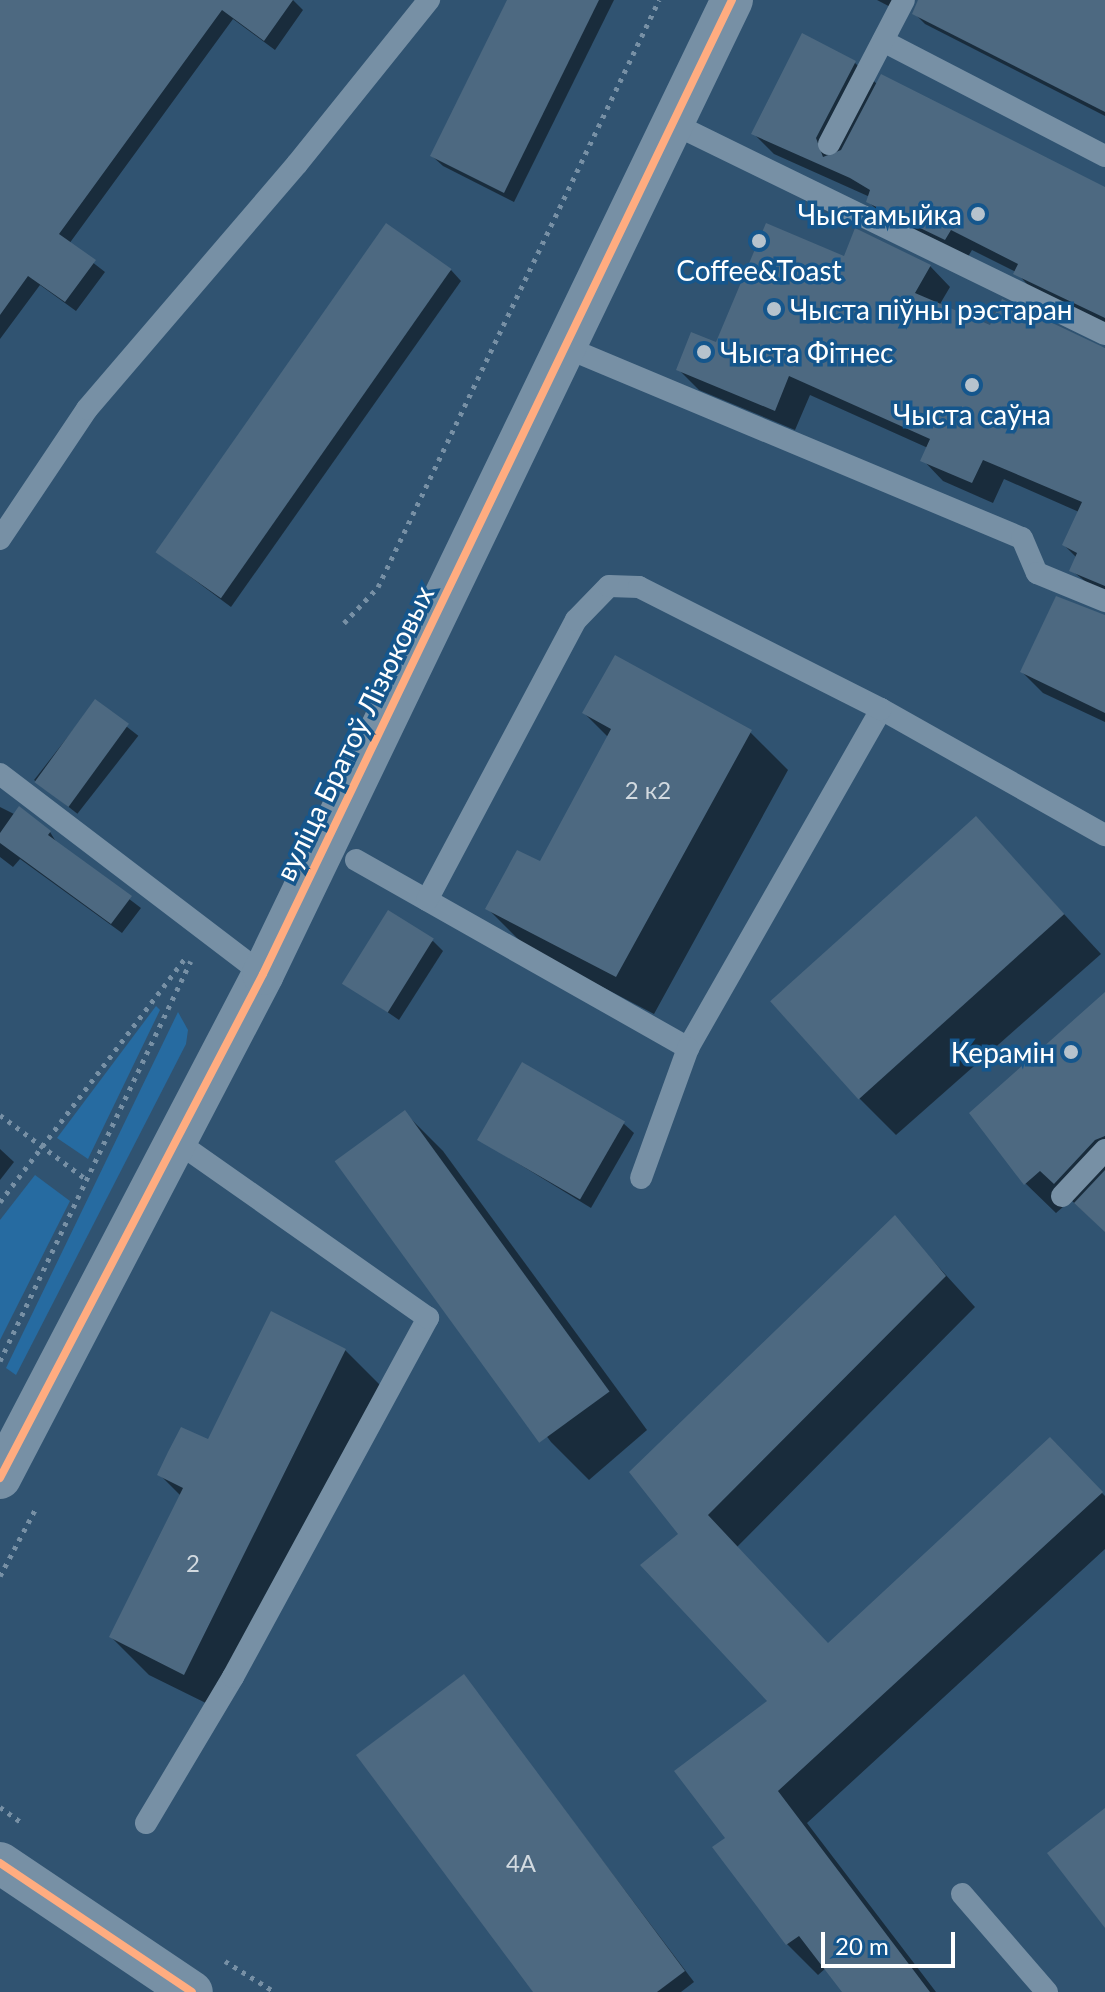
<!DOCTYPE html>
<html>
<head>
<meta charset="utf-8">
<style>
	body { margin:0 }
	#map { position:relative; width:1105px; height:1992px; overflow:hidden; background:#305371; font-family:Lato,sans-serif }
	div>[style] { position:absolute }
	.green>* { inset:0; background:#266ba1 }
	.shadow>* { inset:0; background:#0007; transform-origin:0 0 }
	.building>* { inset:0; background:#4d6981; transform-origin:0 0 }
	.path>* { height:5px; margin-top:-2.5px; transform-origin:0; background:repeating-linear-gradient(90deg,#7790a5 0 4px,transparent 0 10px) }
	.lane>* { height:22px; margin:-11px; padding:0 11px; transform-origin:11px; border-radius:11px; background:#7790a5 }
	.street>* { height:42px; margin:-21px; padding:0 21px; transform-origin:21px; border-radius:21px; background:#7790a5 }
	.cycleway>* { height:8px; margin:-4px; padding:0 4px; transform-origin:4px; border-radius:4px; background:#ffac80 }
	.dots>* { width:22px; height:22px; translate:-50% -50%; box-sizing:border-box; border:4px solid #15568c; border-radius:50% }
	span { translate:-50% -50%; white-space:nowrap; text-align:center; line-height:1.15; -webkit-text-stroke:7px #15568c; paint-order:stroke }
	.number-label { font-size:24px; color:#d2dae0 }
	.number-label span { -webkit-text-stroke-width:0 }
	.poi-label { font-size:28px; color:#fff }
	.right { translate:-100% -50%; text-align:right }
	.left { translate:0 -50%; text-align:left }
	.street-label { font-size:28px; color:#fff }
	.scale { position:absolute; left:821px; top:1932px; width:134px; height:36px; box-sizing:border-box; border:4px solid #fff; border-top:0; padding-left:10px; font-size:24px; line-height:28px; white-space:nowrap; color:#fff; -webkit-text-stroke:6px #15568c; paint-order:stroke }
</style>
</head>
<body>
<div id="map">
	<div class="green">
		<i style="clip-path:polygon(156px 1006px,160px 1010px,88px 1159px,57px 1138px)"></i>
		<i style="clip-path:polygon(178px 1012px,188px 1030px,186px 1044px,16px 1375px,6px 1368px)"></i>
		<i style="clip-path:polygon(35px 1175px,70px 1201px,0 1340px,0 1220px)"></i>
	</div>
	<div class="shadow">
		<i style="clip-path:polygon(0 0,293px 0,303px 10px,275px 50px,233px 19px,69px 244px,105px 272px,76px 311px,40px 285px,0 339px)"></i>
		<i style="clip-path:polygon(509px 0,614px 0,514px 202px,443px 166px,432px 156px)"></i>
		<i style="clip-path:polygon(877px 0,905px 0,898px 11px)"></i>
		<i style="clip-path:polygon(920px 0,1105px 0,1105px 116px,925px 24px,915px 14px)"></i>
		<i style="clip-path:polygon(802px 36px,855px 63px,878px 85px,1105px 190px,1105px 327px,1036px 294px,1016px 272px,972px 250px,966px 260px,889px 222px,868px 201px,870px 197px,774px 154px,753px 133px)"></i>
		<i style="clip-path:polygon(845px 258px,930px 266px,950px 287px,940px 304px,991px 328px,1105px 348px,1105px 597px,1071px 570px,1077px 558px,1064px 545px,1079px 512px,1004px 479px,993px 503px,943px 481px,923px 460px,928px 448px,810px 395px,795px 430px,699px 390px,678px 369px)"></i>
		<i style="clip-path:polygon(451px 270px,461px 281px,231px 607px,157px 552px)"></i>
		<i style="clip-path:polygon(1105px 617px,1105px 722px,1043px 693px,1022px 672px)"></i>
		<i style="left:95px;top:702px;width:55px;height:99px;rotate:38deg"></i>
		<i style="clip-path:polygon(584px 713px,750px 732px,788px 770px,654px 1014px,526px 947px,488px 909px,541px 864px,608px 737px)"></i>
		<i style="clip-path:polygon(0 807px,50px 832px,58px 845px,141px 908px,122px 933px,20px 859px,13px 867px,0 857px)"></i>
		<i style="clip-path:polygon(976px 819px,1101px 954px,896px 1135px,858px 1097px)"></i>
		<i style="clip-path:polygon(433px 941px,443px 951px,399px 1020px,345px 983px)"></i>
		<i style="clip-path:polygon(1105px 995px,1105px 1231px,1071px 1200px,1056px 1213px,1025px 1183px)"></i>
		<i style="clip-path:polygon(405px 1113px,443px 1151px,647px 1430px,589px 1480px,551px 1442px,338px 1161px)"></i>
		<i style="clip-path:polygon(623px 1123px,634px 1133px,591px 1208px,480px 1140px)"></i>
		<i style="clip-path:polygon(0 1149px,14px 1162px,0 1180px)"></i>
		<i style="clip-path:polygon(894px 1218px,975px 1307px,737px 1547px,829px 1645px,1049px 1440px,1105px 1496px,1105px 1549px,807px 1823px,936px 1992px,844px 1992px,826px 1968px,818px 1975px,787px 1944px,715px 1848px,727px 1838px,770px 1701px,681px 1534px)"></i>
		<i style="clip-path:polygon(345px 1350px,383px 1388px,222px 1711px,149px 1675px,111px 1637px,181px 1496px,160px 1475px)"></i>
		<i style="clip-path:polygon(464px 1677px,694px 1982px,681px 1992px,536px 1992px)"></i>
	</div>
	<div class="building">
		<i style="clip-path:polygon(0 0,293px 0,264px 41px,222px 10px,59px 234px,96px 260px,65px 302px,28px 276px,0 315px)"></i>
		<i style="clip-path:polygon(507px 0,599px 0,504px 193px,430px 156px)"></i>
		<i style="clip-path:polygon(918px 0,1105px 0,1105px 112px,912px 14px)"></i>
		<i style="clip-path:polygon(802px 33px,856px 61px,816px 138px,823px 157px,841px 150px,881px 74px,1105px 187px,1105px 318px,1013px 274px,1018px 264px,951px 230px,945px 240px,866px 202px,870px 190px,850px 178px,751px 134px)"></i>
		<i style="left:386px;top:223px;width:80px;height:402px;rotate:35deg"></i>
		<i style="clip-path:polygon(766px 223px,844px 256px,855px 228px,931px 265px,915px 293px,990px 325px,1002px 299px,1105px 348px,1105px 586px,1069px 571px,1077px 553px,1062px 545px,1082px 502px,983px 460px,972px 483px,920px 461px,930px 439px,789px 376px,775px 411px,676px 370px,691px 332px,716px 342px)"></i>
		<i style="clip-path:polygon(1056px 596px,1105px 615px,1105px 713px,1020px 672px)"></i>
		<i style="clip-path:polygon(615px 655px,752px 730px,616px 977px,485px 909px,517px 850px,540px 861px,611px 729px,582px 713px)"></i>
		<i style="left:95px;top:699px;width:42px;height:103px;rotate:36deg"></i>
		<i style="clip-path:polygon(19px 806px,51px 831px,48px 835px,132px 896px,111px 924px,0 843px,0 833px)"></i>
		<i style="left:976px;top:816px;width:132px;height:277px;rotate:48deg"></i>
		<i style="left:388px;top:910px;width:54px;height:87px;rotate:32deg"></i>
		<i style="clip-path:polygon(1105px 992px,1105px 1136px,1095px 1140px,1054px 1184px,1040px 1171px,1024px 1185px,969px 1113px)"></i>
		<i style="left:522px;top:1062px;width:119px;height:90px;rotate:30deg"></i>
		<i style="left:405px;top:1110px;width:348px;height:87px;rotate:54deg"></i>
		<i style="clip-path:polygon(1105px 1170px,1105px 1232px,1074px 1203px)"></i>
		<i style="clip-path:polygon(895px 1215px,946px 1276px,708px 1515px,828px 1643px,1050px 1437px,1103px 1492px,778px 1791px,930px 1992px,842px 1992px,799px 1936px,786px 1945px,712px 1847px,725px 1838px,674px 1771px,767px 1701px,640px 1565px,678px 1534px,629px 1472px)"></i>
		<i style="clip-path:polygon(271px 1311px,346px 1349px,184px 1675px,109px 1637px,183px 1488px,157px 1475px,168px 1452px,181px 1427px,208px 1439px)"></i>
		<i style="clip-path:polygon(464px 1674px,685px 1971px,657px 1992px,533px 1992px,356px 1755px)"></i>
		<i style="clip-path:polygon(1105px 1808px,1105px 1928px,1047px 1853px)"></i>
	</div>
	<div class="path">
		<i style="left:344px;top:623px;width:50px;rotate:-46.6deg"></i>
		<i style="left:378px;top:587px;width:651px;rotate:-64.42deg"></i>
		<i style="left:0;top:1115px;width:107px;rotate:36.7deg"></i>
		<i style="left:0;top:1202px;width:308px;rotate:-52.8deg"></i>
		<i style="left:0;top:1361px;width:443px;rotate:-64.5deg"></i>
		<i style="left:0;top:1576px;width:79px;rotate:-62.1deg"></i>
		<i style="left:0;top:1807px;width:26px;rotate:36deg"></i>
		<i style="left:225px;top:1961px;width:59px;rotate:31.8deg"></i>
	</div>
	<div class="lane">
		<i style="left:883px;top:41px;width:250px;rotate:27.4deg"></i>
		<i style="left:674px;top:124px;width:479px;rotate:26deg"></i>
		<i style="left:829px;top:144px;width:162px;rotate:-62.5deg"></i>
		<i style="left:565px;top:347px;width:495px;rotate:22.7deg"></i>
		<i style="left:1022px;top:538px;width:38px;rotate:67deg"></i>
		<i style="left:1037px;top:573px;width:74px;rotate:22.4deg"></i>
		<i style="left:0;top:539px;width:156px;rotate:-56.2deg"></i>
		<i style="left:87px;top:409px;width:323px;rotate:-49.4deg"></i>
		<i style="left:297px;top:164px;width:211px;rotate:-51.2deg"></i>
		<i style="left:0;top:774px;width:330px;rotate:37.3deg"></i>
		<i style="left:356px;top:860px;width:382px;rotate:29.5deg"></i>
		<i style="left:688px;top:1048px;width:390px;rotate:-60.3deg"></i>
		<i style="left:881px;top:709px;width:257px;rotate:29.4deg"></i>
		<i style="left:427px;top:900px;width:317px;rotate:-62deg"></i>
		<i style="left:576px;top:620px;width:47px;rotate:-45.9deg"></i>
		<i style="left:609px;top:586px;width:30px;rotate:2deg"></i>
		<i style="left:639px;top:587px;width:271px;rotate:26.8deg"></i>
		<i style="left:641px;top:1178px;width:138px;rotate:-70.1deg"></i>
		<i style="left:1062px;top:1196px;width:63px;rotate:-46.9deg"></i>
		<i style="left:146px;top:1823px;width:170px;rotate:-59.2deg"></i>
		<i style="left:233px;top:1677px;width:409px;rotate:-61.5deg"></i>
		<i style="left:428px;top:1318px;width:308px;rotate:-144.9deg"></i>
		<i style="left:962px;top:1894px;width:130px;rotate:49.1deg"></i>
	</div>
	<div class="street">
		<i style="left:0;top:1478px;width:568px;rotate:-62.44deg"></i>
		<i style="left:263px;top:974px;width:1081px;rotate:-64.29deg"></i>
		<i style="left:0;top:1863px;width:231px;rotate:33.9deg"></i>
	</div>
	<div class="cycleway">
		<i style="left:0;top:1478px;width:568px;rotate:-62.44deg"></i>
		<i style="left:263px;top:974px;width:1081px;rotate:-64.29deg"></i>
		<i style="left:0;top:1863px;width:231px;rotate:33.9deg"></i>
	</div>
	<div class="dots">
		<i style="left:978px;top:214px;background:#b7c3cd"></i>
		<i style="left:759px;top:241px;background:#b7c3cd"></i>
		<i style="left:774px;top:309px;background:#b7c3cd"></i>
		<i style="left:704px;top:352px;background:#b7c3cd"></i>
		<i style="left:972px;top:385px;background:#b7c3cd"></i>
		<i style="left:1071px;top:1052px;background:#b7c3cd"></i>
	</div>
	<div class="number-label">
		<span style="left:648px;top:790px">2 к2</span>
		<span style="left:193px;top:1563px">2</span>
		<span style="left:521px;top:1863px">4А</span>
	</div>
	<div class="poi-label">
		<span class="right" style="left:962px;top:214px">Чыстамыйка</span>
		<span style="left:759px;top:270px">Coffee&amp;Toast</span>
		<span class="left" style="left:790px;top:309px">Чыста піўны рэстаран</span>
		<span class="left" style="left:720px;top:352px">Чыста Фітнес</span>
		<span style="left:972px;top:414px">Чыста саўна</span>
		<span class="right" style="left:1055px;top:1052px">Керамін</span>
	</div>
	<div class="street-label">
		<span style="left:354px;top:733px;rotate:-64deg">вуліца Братоў Лізюковых</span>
	</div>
	<div class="scale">20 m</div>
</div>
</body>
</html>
